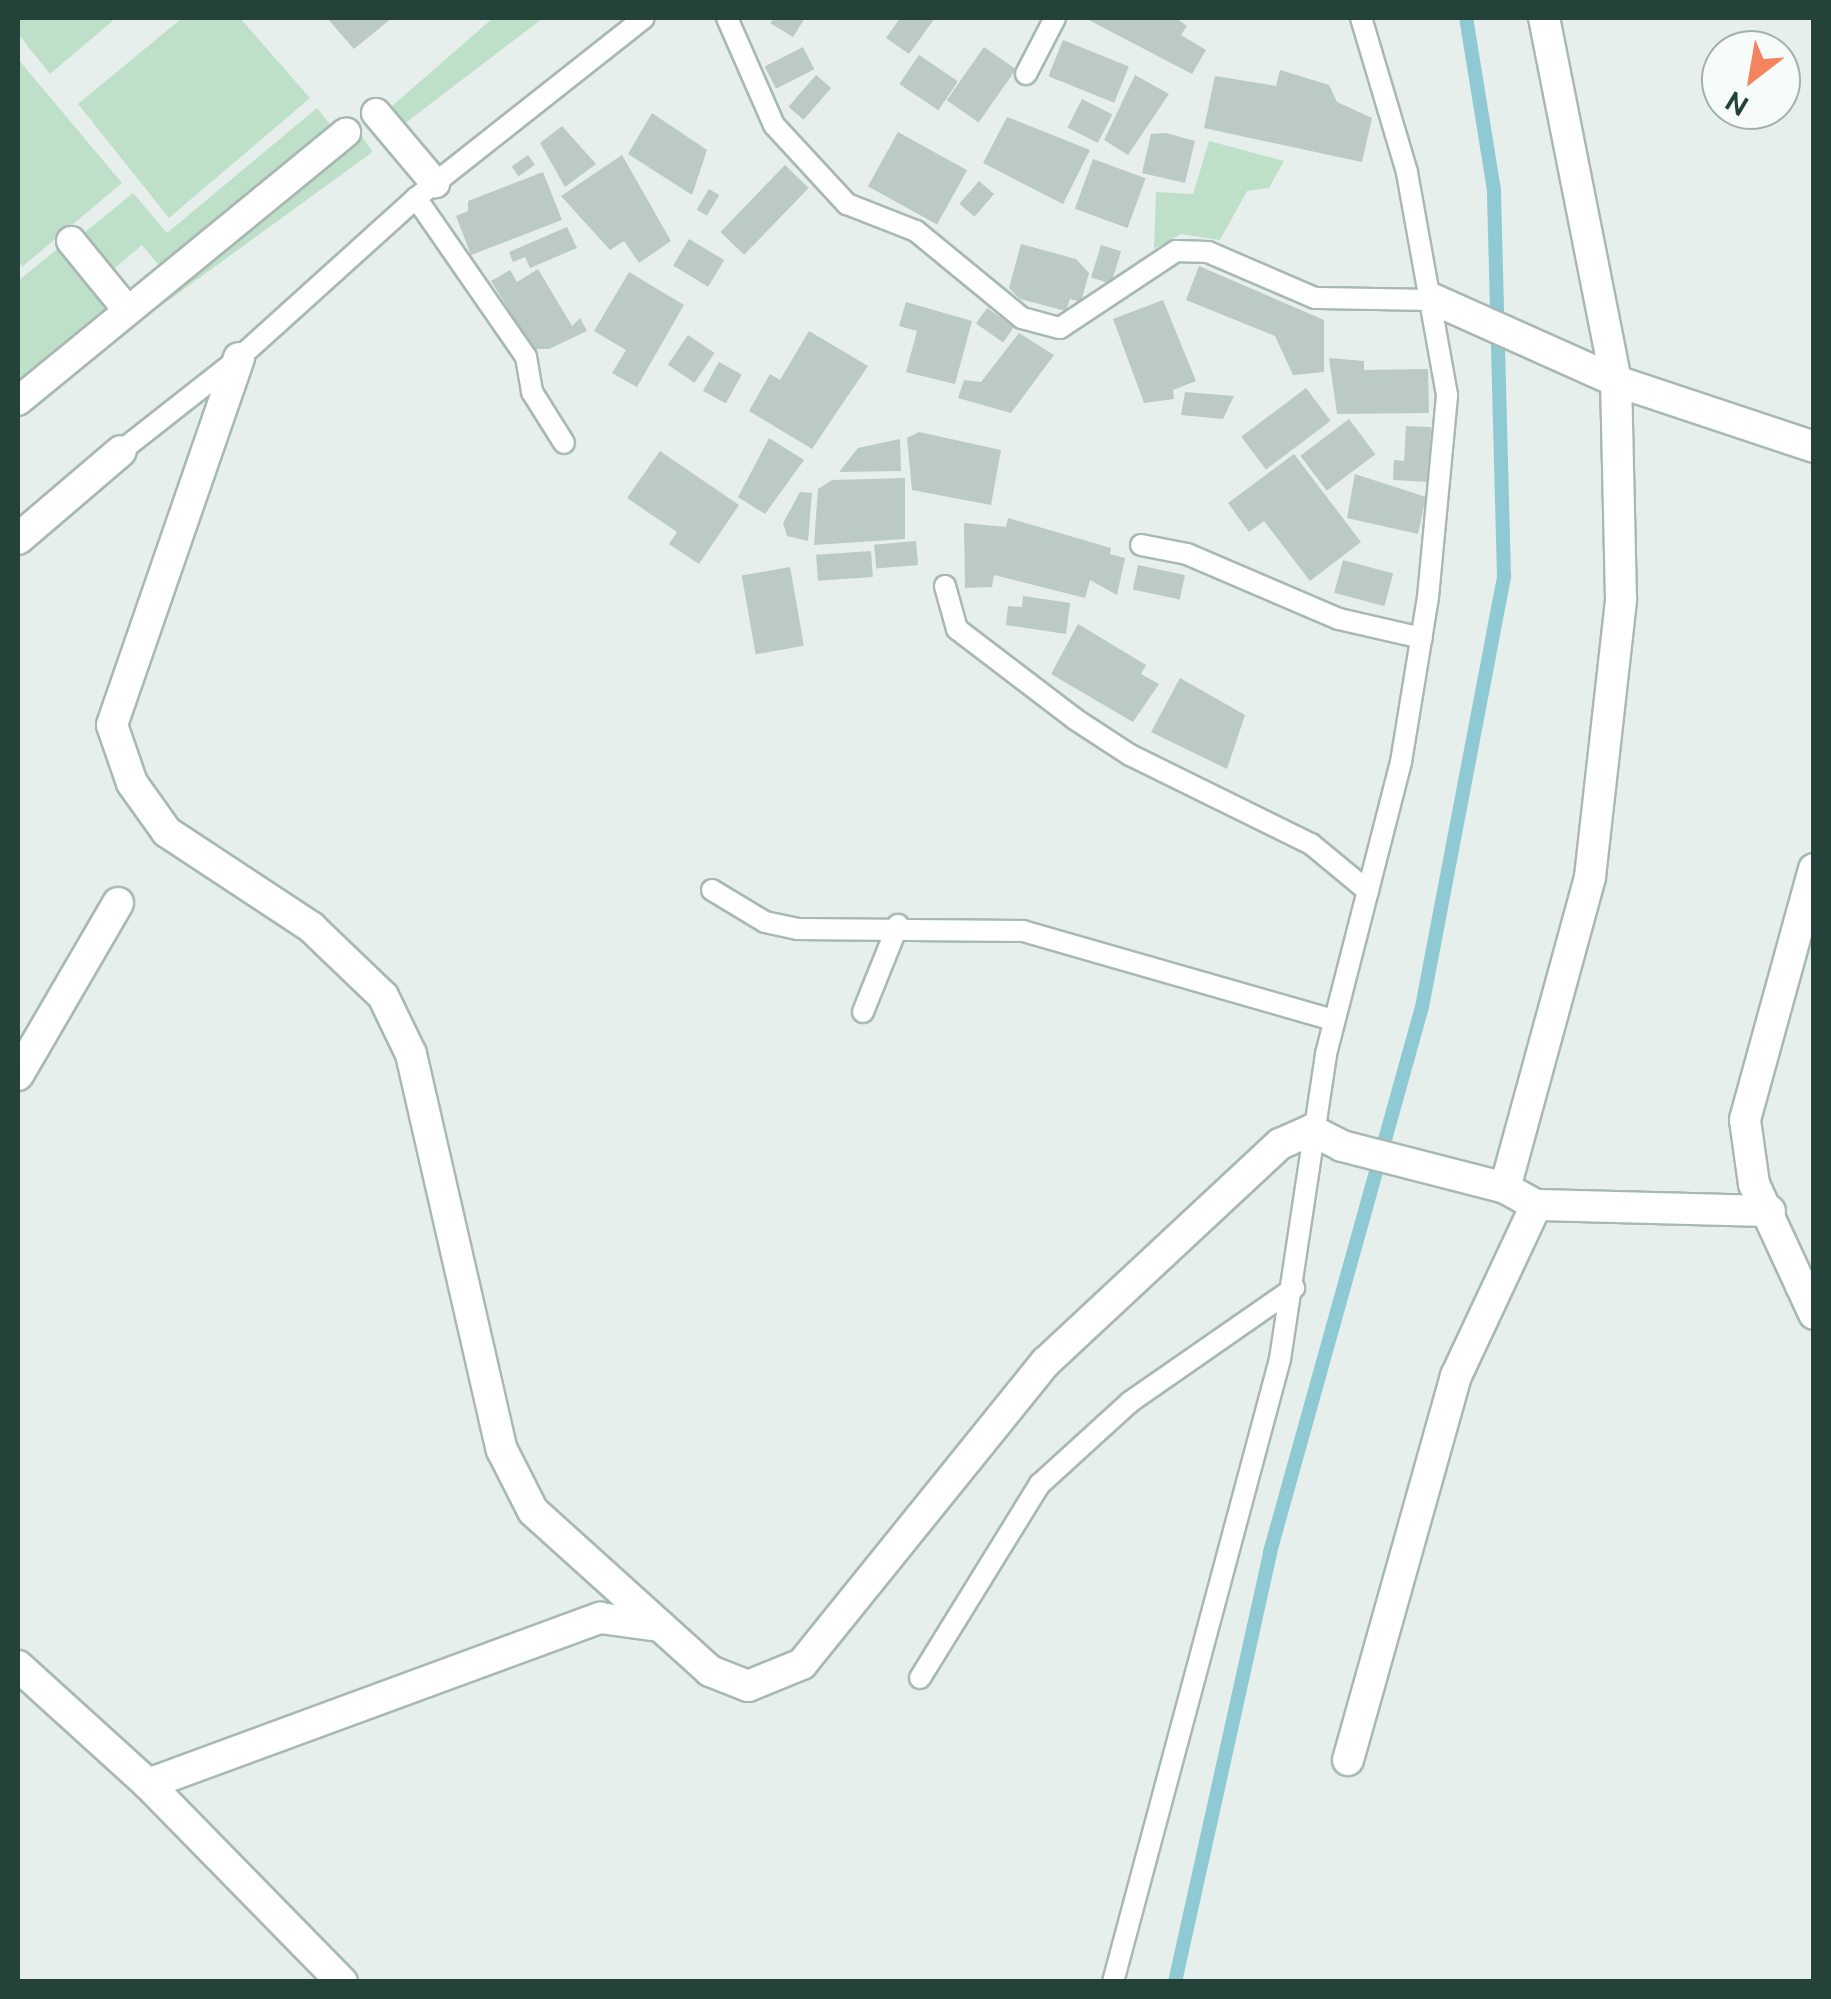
<!DOCTYPE html>
<html>
<head>
<meta charset="utf-8">
<style>
	body { margin:0 }
	#map { position:relative; width:1831px; height:1999px; overflow:hidden; background:#e6efeb; font-family:Ubuntu,sans-serif }
	div>[style] { position:absolute }
	.green>* { inset:0; background:#bfe0c8; transform-origin:0 0 }
	.stream>* { height:14px; margin:-7px; padding:0 7px; transform-origin:7px; border-radius:7px; background:#8ec9d4 }
	.building>* { inset:0; background:#bbcac4; transform-origin:0 0 }
	.roads { filter:drop-shadow(2px 0 #a8b8b2) drop-shadow(-2px 0 #a8b8b2) drop-shadow(0 2px #a8b8b2) drop-shadow(0 -2px #a8b8b2) }
	.service>* { height:20px; margin:-10px; padding:0 10px; transform-origin:10px; border-radius:10px; background:#fff }
	.pedestrian>* { height:28px; margin:-14px; padding:0 14px; transform-origin:14px; border-radius:14px; background:#fff }
	.minor>* { height:30px; margin:-15px; padding:0 15px; transform-origin:15px; border-radius:15px; background:#fff }
	.tertiary>* { height:30px; margin:-15px; padding:0 15px; transform-origin:15px; border-radius:15px; background:#fff }
	span { translate:-50% -50%; white-space:nowrap; text-align:center; line-height:1.15; -webkit-text-stroke:10px #f7fbf9; paint-order:stroke }
	.frame { position:absolute; inset:0; border:20px solid #24423a; pointer-events:none }
	.north { position:absolute; left:1701px; top:30px; width:100px; height:100px; box-sizing:border-box; background:#f7fbf9; border:2px solid #a3b1ad; border-radius:50%; rotate:211deg; font-size:28px; font-weight:700; line-height:40px; text-align:center; color:#24423a }
	.north::after { content:''; display:block; margin:auto; width:35px; height:45px; background:#f4845f; clip-path:polygon(50% 0,100% 100%,50% 72%,0 100%) }
</style>
</head>
<body>
<div id="map">
	<div class="green">
		<i style="clip-path:polygon(18px 18px,116px 18px,50px 74px,18px 34px)"></i>
		<i style="clip-path:polygon(182px 18px,240px 18px,310px 98px,169px 218px,78px 104px)"></i>
		<i style="clip-path:polygon(493px 18px,543px 18px,404px 124px,391px 107px)"></i>
		<i style="clip-path:polygon(18px 59px,122px 183px,22px 267px,18px 261px)"></i>
		<i style="clip-path:polygon(317px 108px,333px 128px,163px 270px,142px 245px,109px 273px,79px 237px,133px 193px,167px 233px)"></i>
		<i style="left:360px;top:134px;width:22px;height:443px;rotate:54deg"></i>
		<i style="clip-path:polygon(1209px 141px,1284px 161px,1269px 188px,1247px 191px,1220px 240px,1181px 234px,1154px 249px,1156px 192px,1193px 194px)"></i>
		<i style="clip-path:polygon(62px 245px,114px 311px,18px 388px,18px 281px)"></i>
	</div>
	<div class="stream">
		<i style="left:1175px;top:1982px;width:440px;rotate:-77.5deg"></i>
		<i style="left:1270px;top:1552px;width:566px;rotate:-74.42deg"></i>
		<i style="left:1422px;top:1007px;width:439px;rotate:-79.2deg"></i>
		<i style="left:1504px;top:576px;width:386px;rotate:-91.5deg"></i>
		<i style="left:1494px;top:190px;width:174px;rotate:-99.2deg"></i>
	</div>
	<div class="building">
		<i style="clip-path:polygon(327px 18px,392px 18px,354px 49px)"></i>
		<i style="clip-path:polygon(774px 18px,805px 18px,793px 37px,770px 23px)"></i>
		<i style="clip-path:polygon(900px 18px,935px 18px,909px 54px,886px 38px)"></i>
		<i style="clip-path:polygon(1085px 18px,1176px 18px,1187px 26px,1181px 35px,1206px 50px,1192px 74px)"></i>
		<i style="left:1063px;top:40px;width:71px;height:39px;rotate:22deg"></i>
		<i style="left:803px;top:47px;width:25px;height:43px;rotate:63deg"></i>
		<i style="left:984px;top:47px;width:39px;height:65px;rotate:35deg"></i>
		<i style="left:919px;top:55px;width:47px;height:35px;rotate:34deg"></i>
		<i style="clip-path:polygon(1280px 70px,1329px 85px,1337px 102px,1372px 118px,1362px 162px,1204px 128px,1215px 76px,1276px 86px)"></i>
		<i style="left:816px;top:75px;width:20px;height:42px;rotate:41deg"></i>
		<i style="clip-path:polygon(1135px 75px,1169px 94px,1128px 155px,1104px 140px)"></i>
		<i style="left:1082px;top:99px;width:34px;height:32px;rotate:27deg"></i>
		<i style="clip-path:polygon(652px 113px,707px 150px,692px 195px,628px 154px)"></i>
		<i style="clip-path:polygon(1007px 117px,1090px 150px,1063px 204px,983px 163px)"></i>
		<i style="clip-path:polygon(562px 126px,596px 164px,565px 187px,540px 143px)"></i>
		<i style="left:898px;top:132px;width:79px;height:62px;rotate:29deg"></i>
		<i style="clip-path:polygon(1166px 133px,1195px 141px,1185px 183px,1142px 173px,1151px 134px)"></i>
		<i style="left:528px;top:155px;width:12px;height:20px;rotate:55deg"></i>
		<i style="clip-path:polygon(622px 155px,671px 241px,639px 263px,624px 241px,610px 250px,561px 196px)"></i>
		<i style="left:1093px;top:159px;width:56px;height:53px;rotate:20deg"></i>
		<i style="left:785px;top:165px;width:33px;height:93px;rotate:44deg"></i>
		<i style="clip-path:polygon(543px 172px,562px 220px,471px 255px,456px 216px,468px 211px,468px 201px)"></i>
		<i style="left:979px;top:181px;width:20px;height:30px;rotate:41deg"></i>
		<i style="left:709px;top:189px;width:12px;height:24px;rotate:31deg"></i>
		<i style="clip-path:polygon(567px 227px,577px 248px,530px 268px,525px 257px,513px 262px,509px 252px)"></i>
		<i style="left:689px;top:239px;width:41px;height:31px;rotate:31deg"></i>
		<i style="clip-path:polygon(1021px 244px,1076px 259px,1089px 273px,1081px 302px,1070px 299px,1066px 311px,1020px 299px,1009px 288px)"></i>
		<i style="left:1101px;top:245px;width:21px;height:34px;rotate:17deg"></i>
		<i style="clip-path:polygon(1199px 266px,1324px 320px,1324px 372px,1293px 375px,1275px 336px,1186px 300px)"></i>
		<i style="clip-path:polygon(538px 269px,572px 326px,580px 318px,587px 331px,549px 349px,533px 349px,491px 281px,510px 270px,517px 282px)"></i>
		<i style="clip-path:polygon(629px 272px,684px 305px,637px 387px,612px 373px,626px 350px,594px 331px)"></i>
		<i style="clip-path:polygon(1163px 300px,1196px 381px,1173px 390px,1174px 399px,1144px 403px,1113px 319px)"></i>
		<i style="clip-path:polygon(906px 302px,972px 321px,955px 384px,906px 372px,917px 331px,899px 326px)"></i>
		<i style="left:987px;top:308px;width:33px;height:19px;rotate:35deg"></i>
		<i style="clip-path:polygon(809px 331px,868px 366px,812px 449px,749px 411px,770px 374px,780px 380px)"></i>
		<i style="clip-path:polygon(1019px 333px,1054px 355px,1011px 413px,958px 398px,964px 380px,981px 382px)"></i>
		<i style="left:688px;top:335px;width:32px;height:36px;rotate:34deg"></i>
		<i style="clip-path:polygon(1329px 358px,1364px 361px,1364px 370px,1428px 369px,1429px 413px,1337px 414px)"></i>
		<i style="left:719px;top:362px;width:26px;height:33px;rotate:29deg"></i>
		<i style="left:1306px;top:388px;width:41px;height:81px;rotate:53deg"></i>
		<i style="clip-path:polygon(1185px 392px,1234px 396px,1223px 419px,1181px 415px)"></i>
		<i style="left:1349px;top:419px;width:44px;height:61px;rotate:53deg"></i>
		<i style="clip-path:polygon(1406px 426px,1431px 427px,1429px 482px,1393px 480px,1394px 460px,1404px 461px)"></i>
		<i style="clip-path:polygon(919px 432px,1001px 450px,991px 505px,912px 490px,907px 438px)"></i>
		<i style="clip-path:polygon(769px 438px,804px 460px,765px 514px,738px 497px)"></i>
		<i style="clip-path:polygon(900px 439px,901px 471px,839px 472px,858px 448px)"></i>
		<i style="clip-path:polygon(660px 451px,739px 505px,699px 564px,669px 544px,677px 532px,627px 498px)"></i>
		<i style="clip-path:polygon(1294px 454px,1361px 542px,1310px 581px,1264px 521px,1249px 532px,1228px 503px)"></i>
		<i style="clip-path:polygon(1355px 474px,1426px 497px,1418px 534px,1347px 518px)"></i>
		<i style="clip-path:polygon(905px 478px,905px 539px,814px 545px,818px 489px,832px 480px)"></i>
		<i style="clip-path:polygon(800px 492px,812px 493px,808px 541px,787px 536px,783px 523px)"></i>
		<i style="clip-path:polygon(1008px 518px,1111px 548px,1110px 554px,1125px 558px,1117px 595px,1090px 580px,1085px 598px,994px 575px,992px 587px,965px 588px,964px 523px,1006px 527px)"></i>
		<i style="left:916px;top:541px;width:24px;height:42px;rotate:85deg"></i>
		<i style="left:871px;top:551px;width:26px;height:55px;rotate:86deg"></i>
		<i style="left:1343px;top:560px;width:52px;height:34px;rotate:15deg"></i>
		<i style="left:1138px;top:565px;width:48px;height:25px;rotate:12deg"></i>
		<i style="left:790px;top:567px;width:80px;height:49px;rotate:80deg"></i>
		<i style="clip-path:polygon(1023px 596px,1070px 603px,1066px 634px,1006px 625px,1008px 606px,1022px 607px)"></i>
		<i style="clip-path:polygon(1078px 624px,1146px 665px,1141px 674px,1159px 684px,1133px 722px,1051px 674px)"></i>
		<i style="clip-path:polygon(1180px 678px,1245px 715px,1227px 769px,1151px 732px)"></i>
	</div>
	<div class="roads">
		<div class="service">
			<i style="left:727px;top:18px;width:117px;rotate:66.3deg"></i>
			<i style="left:774px;top:125px;width:108px;rotate:47.3deg"></i>
			<i style="left:847px;top:204px;width:74px;rotate:21.4deg"></i>
			<i style="left:916px;top:231px;width:137px;rotate:39.4deg"></i>
			<i style="left:1022px;top:318px;width:39px;rotate:15deg"></i>
			<i style="left:1060px;top:328px;width:139px;rotate:-33.6deg"></i>
			<i style="left:1176px;top:251px;width:32px;rotate:2deg"></i>
			<i style="left:1208px;top:252px;width:116px;rotate:23.3deg"></i>
			<i style="left:1315px;top:298px;width:120px;rotate:1deg"></i>
			<i style="left:1026px;top:74px;width:63px;rotate:-62.6deg"></i>
			<i style="left:416px;top:198px;width:193px;rotate:55.3deg"></i>
			<i style="left:526px;top:357px;width:36px;rotate:80deg"></i>
			<i style="left:532px;top:392px;width:60px;rotate:57.9deg"></i>
			<i style="left:121px;top:451px;width:150px;rotate:-38.2deg"></i>
			<i style="left:239px;top:358px;width:239px;rotate:-42.1deg"></i>
			<i style="left:416px;top:198px;width:290px;rotate:-38.3deg"></i>
			<i style="left:1141px;top:545px;width:47px;rotate:11.1deg"></i>
			<i style="left:1187px;top:554px;width:165px;rotate:23.2deg"></i>
			<i style="left:1339px;top:619px;width:85px;rotate:12.9deg"></i>
			<i style="left:945px;top:586px;width:45px;rotate:74.4deg"></i>
			<i style="left:957px;top:629px;width:148px;rotate:37.3deg"></i>
			<i style="left:1075px;top:719px;width:66px;rotate:33.2deg"></i>
			<i style="left:1130px;top:755px;width:202px;rotate:26.2deg"></i>
			<i style="left:1311px;top:844px;width:74px;rotate:39.5deg"></i>
			<i style="left:712px;top:890px;width:62px;rotate:31.1deg"></i>
			<i style="left:765px;top:922px;width:33px;rotate:12deg"></i>
			<i style="left:797px;top:929px;width:226px;rotate:0.5deg"></i>
			<i style="left:1023px;top:931px;width:323px;rotate:16deg"></i>
			<i style="left:863px;top:1012px;width:94px;rotate:-68.1deg"></i>
			<i style="left:920px;top:1678px;width:228px;rotate:-58.3deg"></i>
			<i style="left:1040px;top:1484px;width:122px;rotate:-42.3deg"></i>
			<i style="left:1130px;top:1402px;width:200px;rotate:-34.8deg"></i>
			<i style="left:1113px;top:1982px;width:645px;rotate:-74.99deg"></i>
			<i style="left:1280px;top:1359px;width:308px;rotate:-81.4deg"></i>
			<i style="left:1326px;top:1054px;width:301px;rotate:-75.6deg"></i>
			<i style="left:1401px;top:762px;width:167px;rotate:-80.7deg"></i>
			<i style="left:1428px;top:597px;width:203px;rotate:-84.6deg"></i>
			<i style="left:1447px;top:395px;width:227px;rotate:-100.2deg"></i>
			<i style="left:1407px;top:172px;width:161px;rotate:-106.6deg"></i>
		</div>
		<div class="pedestrian">
			<i style="left:376px;top:113px;width:92px;rotate:49.9deg"></i>
			<i style="left:71px;top:241px;width:90px;rotate:50.8deg"></i>
			<i style="left:18px;top:401px;width:424px;rotate:-39.3deg"></i>
		</div>
		<div class="minor">
			<i style="left:1435px;top:300px;width:198px;rotate:24.1deg"></i>
			<i style="left:1616px;top:381px;width:209px;rotate:18.4deg"></i>
			<i style="left:239px;top:358px;width:388px;rotate:109.1deg"></i>
			<i style="left:112px;top:725px;width:61px;rotate:71deg"></i>
			<i style="left:132px;top:783px;width:60px;rotate:54.5deg"></i>
			<i style="left:167px;top:832px;width:173px;rotate:33.4deg"></i>
			<i style="left:311px;top:927px;width:100px;rotate:43.8deg"></i>
			<i style="left:383px;top:996px;width:64px;rotate:64.2deg"></i>
			<i style="left:411px;top:1054px;width:406px;rotate:77.1deg"></i>
			<i style="left:502px;top:1450px;width:68px;rotate:63.1deg"></i>
			<i style="left:533px;top:1511px;width:239px;rotate:42.1deg"></i>
			<i style="left:710px;top:1671px;width:41px;rotate:21.5deg"></i>
			<i style="left:748px;top:1686px;width:58px;rotate:-22.2deg"></i>
			<i style="left:802px;top:1664px;width:388px;rotate:-51.1deg"></i>
			<i style="left:1046px;top:1362px;width:320px;rotate:-43deg"></i>
			<i style="left:1280px;top:1144px;width:34px;rotate:-24deg"></i>
			<i style="left:1311px;top:1130px;width:35px;rotate:27deg"></i>
			<i style="left:1342px;top:1146px;width:168px;rotate:14.4deg"></i>
			<i style="left:1505px;top:1188px;width:35px;rotate:29deg"></i>
			<i style="left:1536px;top:1205px;width:234px;rotate:1.5deg"></i>
			<i style="left:18px;top:539px;width:135px;rotate:-40.5deg"></i>
			<i style="left:1814px;top:869px;width:260px;rotate:105.4deg"></i>
			<i style="left:1745px;top:1120px;width:65px;rotate:82deg"></i>
			<i style="left:1754px;top:1184px;width:143px;rotate:65.2deg"></i>
			<i style="left:18px;top:1075px;width:199px;rotate:-59.8deg"></i>
			<i style="left:1505px;top:1188px;width:322px;rotate:-74.7deg"></i>
			<i style="left:1590px;top:877px;width:280px;rotate:-83.6deg"></i>
			<i style="left:1621px;top:599px;width:218px;rotate:-91.3deg"></i>
			<i style="left:1616px;top:381px;width:370px;rotate:-101.2deg"></i>
			<i style="left:18px;top:1666px;width:176px;rotate:42.2deg"></i>
			<i style="left:148px;top:1784px;width:277px;rotate:45.6deg"></i>
			<i style="left:1348px;top:1760px;width:399px;rotate:-74.3deg"></i>
			<i style="left:1456px;top:1376px;width:189px;rotate:-64.9deg"></i>
			<i style="left:148px;top:1784px;width:482px;rotate:-20.2deg"></i>
			<i style="left:600px;top:1618px;width:61px;rotate:7.6deg"></i>
		</div>
		<div class="tertiary">
			<i style="left:1801px;top:1286px;width:13px;rotate:-4deg"></i>
		</div>
	</div>
	<div class="frame"></div>
	<div class="north">N</div>
</div>
</body>
</html>
